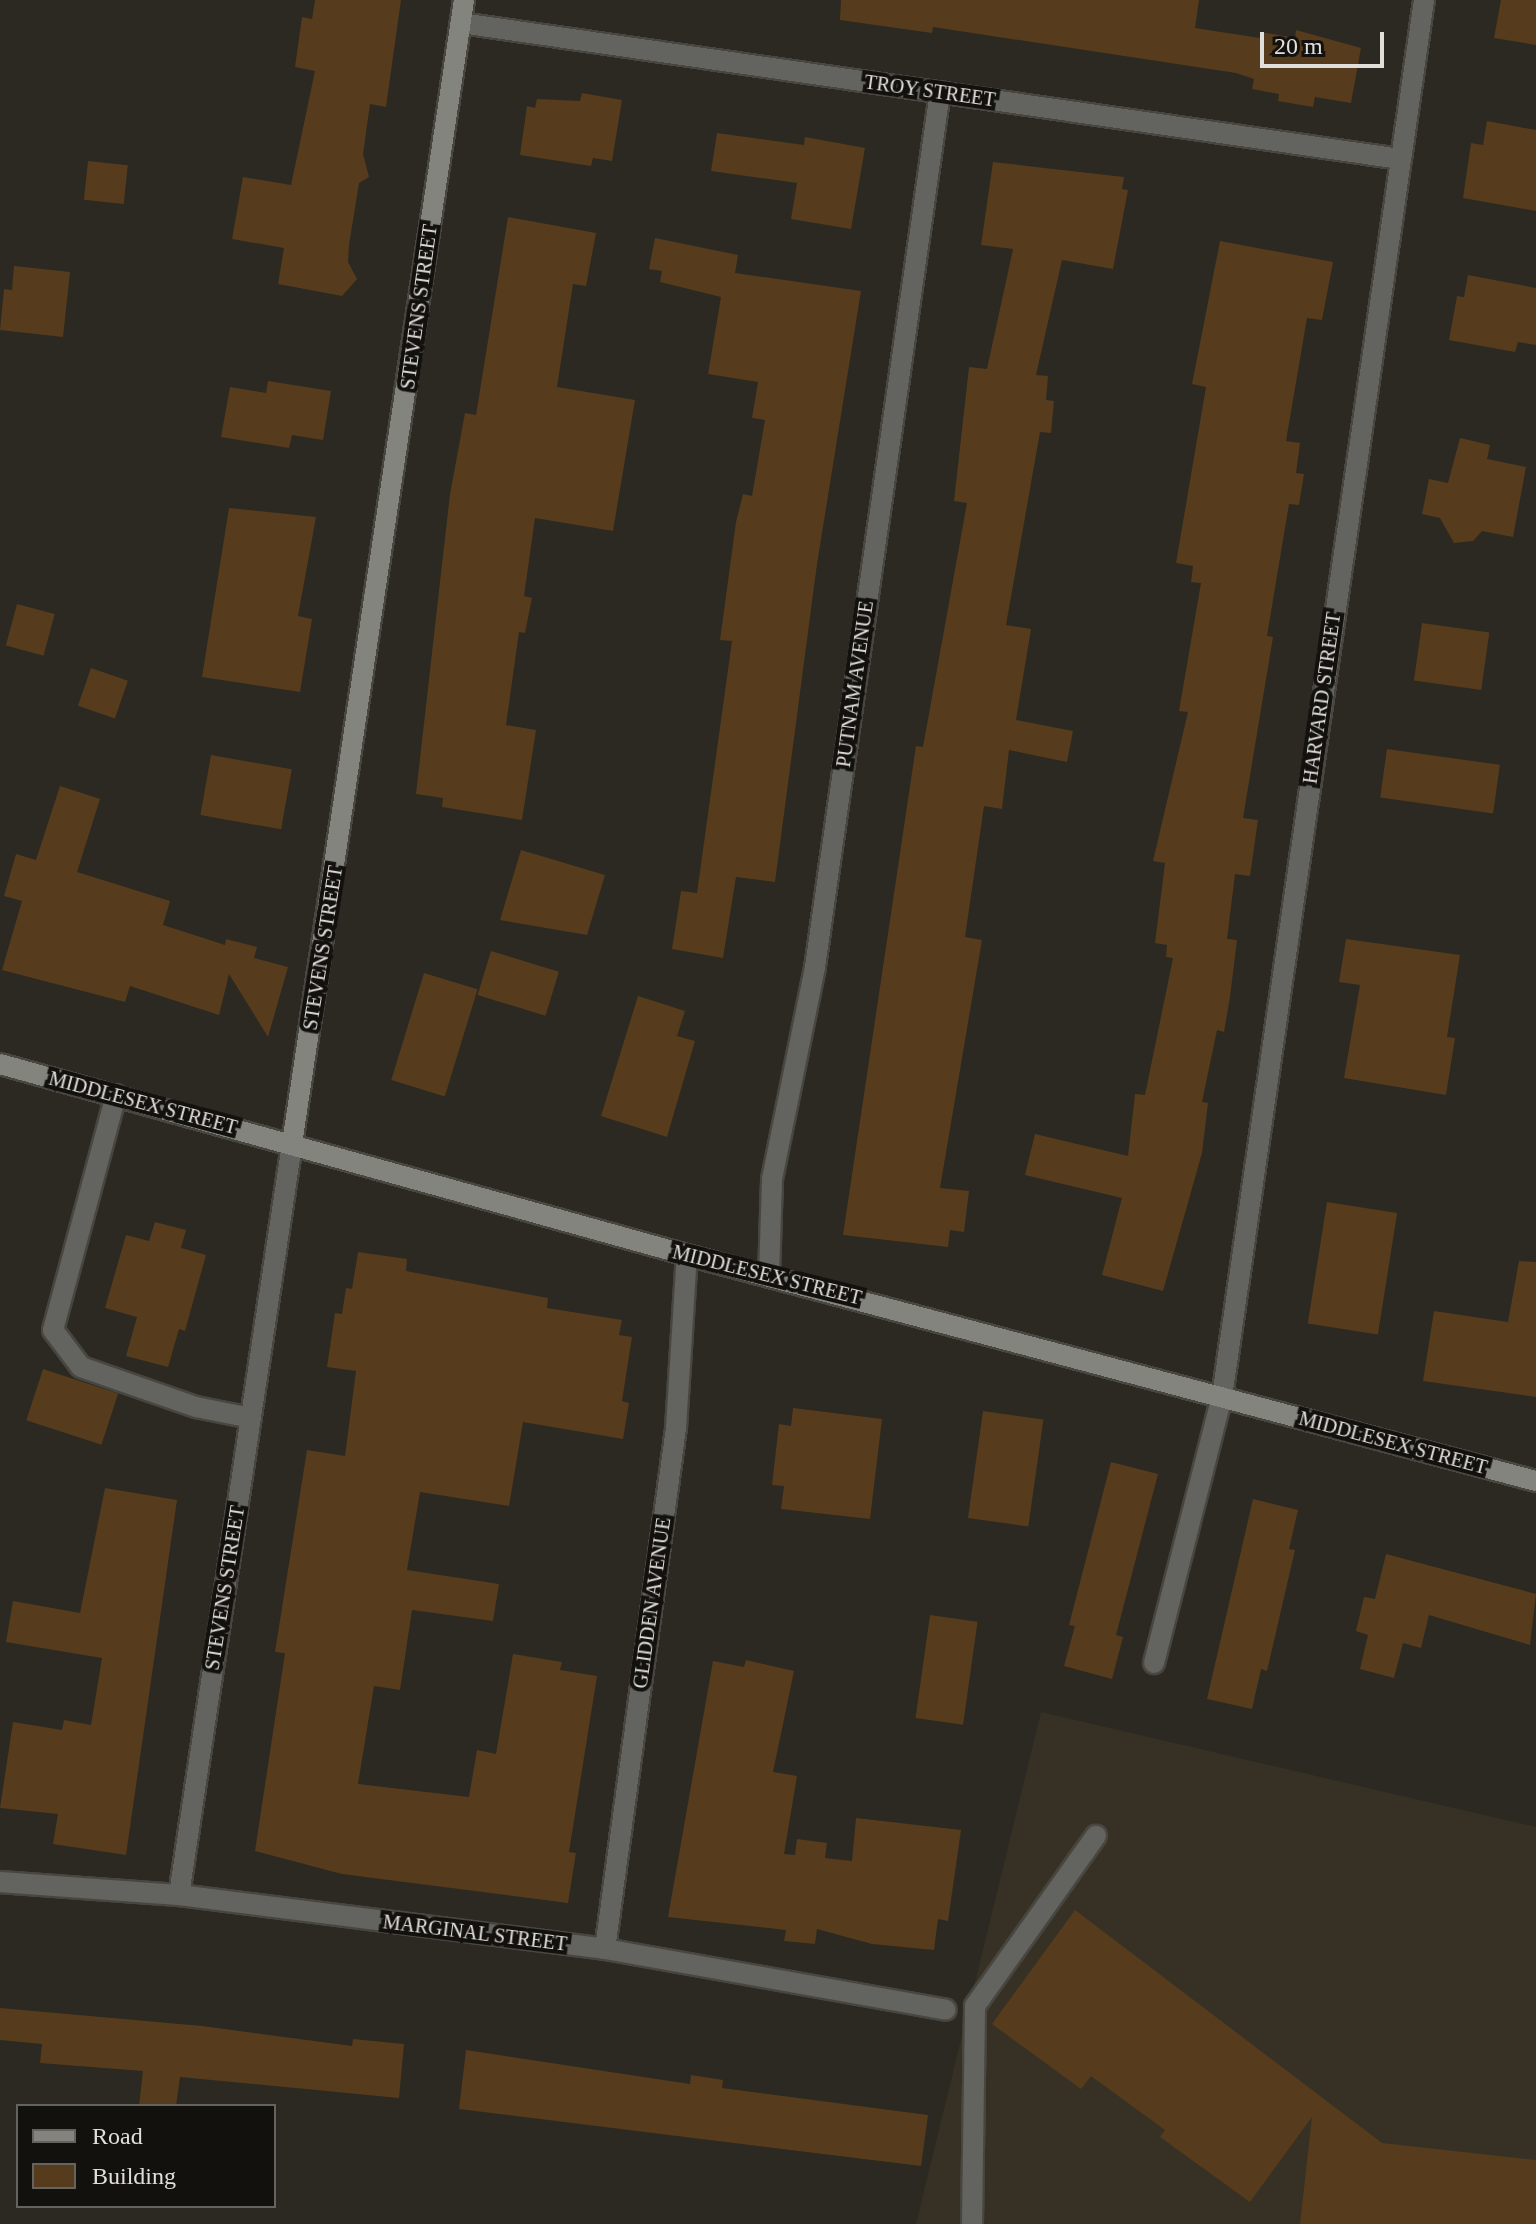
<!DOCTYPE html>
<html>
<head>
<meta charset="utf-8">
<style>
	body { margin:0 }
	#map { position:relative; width:1536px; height:2224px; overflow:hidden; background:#2b2921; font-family:Georgia,serif }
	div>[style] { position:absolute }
	.built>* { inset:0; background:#363124 }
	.building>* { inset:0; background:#563c1c; transform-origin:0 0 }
	.roads { filter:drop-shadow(2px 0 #48463f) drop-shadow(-2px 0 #48463f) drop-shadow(0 2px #48463f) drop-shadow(0 -2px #48463f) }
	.lane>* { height:20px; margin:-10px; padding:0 10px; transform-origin:10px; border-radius:10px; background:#63635f }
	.street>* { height:20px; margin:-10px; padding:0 10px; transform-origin:10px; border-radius:10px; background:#63635f }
	.secondary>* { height:20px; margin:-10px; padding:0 10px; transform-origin:10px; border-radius:10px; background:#83847e }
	span { translate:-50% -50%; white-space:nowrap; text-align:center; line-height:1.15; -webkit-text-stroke:8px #13110e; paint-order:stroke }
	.street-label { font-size:20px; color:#e1dfdb }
	.legend { position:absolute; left:16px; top:2104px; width:260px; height:104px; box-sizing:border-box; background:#13110e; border:2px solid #656360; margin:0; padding:10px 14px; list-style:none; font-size:24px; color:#e1dfdb }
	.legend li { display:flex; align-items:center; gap:16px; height:40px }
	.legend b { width:40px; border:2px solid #656360 }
	.scale { position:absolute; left:1260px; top:32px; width:124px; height:36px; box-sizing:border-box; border:4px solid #e1dfdb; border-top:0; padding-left:10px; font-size:24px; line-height:28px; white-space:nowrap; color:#e1dfdb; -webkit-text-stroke:6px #13110e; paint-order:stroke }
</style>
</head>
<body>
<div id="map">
	<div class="built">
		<i style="clip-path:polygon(1041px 1712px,1536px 1827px,1536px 2224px,916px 2224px)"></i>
	</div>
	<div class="building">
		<i style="clip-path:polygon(315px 0,401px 0,386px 107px,370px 104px,363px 154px,369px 177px,359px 183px,349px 245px,348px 262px,357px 279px,342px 296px,278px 284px,284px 248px,232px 239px,243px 177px,291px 185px,315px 71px,295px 67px,302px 17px,312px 19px)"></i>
		<i style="clip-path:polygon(841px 0,1199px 0,1195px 28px,1260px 38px,1261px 32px,1295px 38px,1296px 30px,1361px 48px,1351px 103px,1315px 97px,1313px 107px,1278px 101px,1279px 94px,1252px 89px,1254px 79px,1236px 73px,933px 27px,932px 33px,840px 20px)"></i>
		<i style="clip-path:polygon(1501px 0,1536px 0,1536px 45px,1494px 38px)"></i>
		<i style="clip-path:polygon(582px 93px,622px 100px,612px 161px,593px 158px,591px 166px,520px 155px,527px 106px,535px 108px,537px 99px,580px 101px)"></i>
		<i style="clip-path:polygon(1487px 121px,1536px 130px,1536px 211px,1463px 198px,1471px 143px,1483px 145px)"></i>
		<i style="clip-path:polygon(717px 133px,804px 145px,805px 137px,865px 148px,851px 229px,791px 219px,797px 183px,711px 171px)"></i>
		<i style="left:88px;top:161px;width:40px;height:39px;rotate:6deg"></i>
		<i style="clip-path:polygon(993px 162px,1124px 177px,1122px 189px,1128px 190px,1113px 269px,1062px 260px,1036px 375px,1048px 376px,1046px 400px,1054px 401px,1051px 433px,1040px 432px,1006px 625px,1031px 629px,1016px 720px,1073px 731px,1067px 762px,1009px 750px,1002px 809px,984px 806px,965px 937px,982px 940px,940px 1188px,969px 1191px,964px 1232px,950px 1230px,948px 1247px,843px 1235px,916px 746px,923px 747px,967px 503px,954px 501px,969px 367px,987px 369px,1013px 249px,981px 245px)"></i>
		<i style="clip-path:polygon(508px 217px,596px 233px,586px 286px,573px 284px,557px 387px,635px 400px,613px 531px,535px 518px,524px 596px,532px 598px,525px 633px,519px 632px,506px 725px,536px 730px,522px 820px,442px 807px,443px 798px,416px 794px,450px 494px,465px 413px,476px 415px)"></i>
		<i style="clip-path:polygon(655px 238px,738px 255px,735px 273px,861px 291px,817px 564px,775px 882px,736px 877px,723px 958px,672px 949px,681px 891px,697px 893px,732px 641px,720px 640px,736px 522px,743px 494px,752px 496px,765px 420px,752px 418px,758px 382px,708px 374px,721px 297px,660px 282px,662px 271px,649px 269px)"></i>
		<i style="clip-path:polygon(1220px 241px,1333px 262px,1322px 320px,1307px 318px,1286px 441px,1300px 443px,1296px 473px,1304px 474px,1299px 505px,1289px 504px,1267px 636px,1273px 637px,1243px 818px,1258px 820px,1250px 876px,1235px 874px,1227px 939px,1237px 940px,1230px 997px,1224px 1032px,1217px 1030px,1202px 1102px,1208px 1103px,1202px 1153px,1163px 1291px,1102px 1275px,1122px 1198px,1025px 1175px,1035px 1134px,1128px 1156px,1135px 1094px,1145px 1095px,1173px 958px,1166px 957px,1167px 945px,1155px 943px,1165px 863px,1153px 861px,1188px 712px,1179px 711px,1201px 583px,1191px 582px,1193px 566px,1176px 563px,1206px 387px,1192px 384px)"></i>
		<i style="clip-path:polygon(14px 266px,70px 272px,63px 337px,0 330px,4px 289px,12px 290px)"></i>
		<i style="clip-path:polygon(1468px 275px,1536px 288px,1536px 345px,1518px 342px,1515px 352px,1449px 340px,1457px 296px,1464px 297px)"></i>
		<i style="clip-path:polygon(268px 381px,331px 391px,323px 440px,292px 435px,289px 448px,221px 437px,230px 387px,266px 393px)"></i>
		<i style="clip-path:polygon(1460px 438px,1490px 445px,1487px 459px,1526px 467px,1513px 537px,1482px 531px,1473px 541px,1454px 543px,1440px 518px,1422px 514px,1429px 479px,1448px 483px)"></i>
		<i style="clip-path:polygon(229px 508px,316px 517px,298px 616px,312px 619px,300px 692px,202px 677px)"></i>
		<i style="left:17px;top:604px;width:39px;height:43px;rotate:15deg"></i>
		<i style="left:1422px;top:623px;width:68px;height:58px;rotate:8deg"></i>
		<i style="left:91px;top:668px;width:39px;height:40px;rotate:19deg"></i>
		<i style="left:1387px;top:749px;width:114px;height:49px;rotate:8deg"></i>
		<i style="left:211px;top:755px;width:82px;height:61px;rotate:10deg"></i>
		<i style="clip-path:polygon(60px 786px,100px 799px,77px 872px,170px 901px,163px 925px,225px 945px,226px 939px,257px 947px,254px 958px,288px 967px,268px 1037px,229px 974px,219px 1015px,130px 986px,125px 1002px,2px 970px,22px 901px,4px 896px,16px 854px,36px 860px)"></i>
		<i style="clip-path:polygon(521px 850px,605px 875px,587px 935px,500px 920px)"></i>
		<i style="clip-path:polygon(1346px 939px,1460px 955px,1447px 1037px,1455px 1038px,1446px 1095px,1344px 1078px,1360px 985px,1339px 982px)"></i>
		<i style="left:491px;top:951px;width:71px;height:46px;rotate:17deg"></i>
		<i style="left:424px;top:973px;width:56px;height:112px;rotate:17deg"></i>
		<i style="clip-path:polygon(638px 996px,685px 1011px,677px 1036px,695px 1041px,667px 1137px,601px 1116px)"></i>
		<i style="left:1327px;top:1202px;width:71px;height:123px;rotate:9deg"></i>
		<i style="clip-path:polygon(155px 1222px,186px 1230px,181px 1248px,206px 1255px,185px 1331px,179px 1329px,168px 1367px,126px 1356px,137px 1317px,105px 1308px,126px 1235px,149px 1241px)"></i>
		<i style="clip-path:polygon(358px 1252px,407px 1259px,406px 1271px,548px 1298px,547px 1308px,622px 1320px,619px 1335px,632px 1337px,622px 1401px,629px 1403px,623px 1439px,523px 1422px,509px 1506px,420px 1492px,407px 1570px,499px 1584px,493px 1621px,412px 1610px,400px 1690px,374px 1686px,358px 1784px,469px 1797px,477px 1750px,496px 1754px,513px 1654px,562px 1662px,560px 1670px,597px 1676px,569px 1852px,576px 1853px,568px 1903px,342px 1874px,255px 1851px,285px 1653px,275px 1652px,307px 1450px,345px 1456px,356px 1371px,327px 1367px,335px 1313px,342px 1314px,346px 1288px,352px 1289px)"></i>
		<i style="clip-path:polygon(1519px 1261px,1536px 1262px,1536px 1397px,1423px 1381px,1434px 1311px,1508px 1322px)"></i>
		<i style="left:43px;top:1369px;width:79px;height:54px;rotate:18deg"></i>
		<i style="clip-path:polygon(793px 1408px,882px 1419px,870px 1519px,781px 1509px,784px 1486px,772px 1485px,779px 1424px,791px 1426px)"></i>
		<i style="left:983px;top:1411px;width:61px;height:108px;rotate:8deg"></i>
		<i style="clip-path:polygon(1111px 1462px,1158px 1474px,1116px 1635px,1123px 1637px,1112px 1679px,1064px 1666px,1075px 1626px,1069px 1625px)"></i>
		<i style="clip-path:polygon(105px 1488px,177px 1500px,126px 1855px,53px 1844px,58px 1814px,0 1808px,13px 1722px,62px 1730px,64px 1720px,91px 1725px,102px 1658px,6px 1642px,13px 1601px,80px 1613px)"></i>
		<i style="clip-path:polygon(1253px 1499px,1298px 1510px,1289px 1549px,1295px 1550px,1267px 1671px,1261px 1669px,1252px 1709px,1207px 1699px)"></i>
		<i style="clip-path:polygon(1386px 1554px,1536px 1594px,1530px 1645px,1429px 1615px,1421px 1648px,1403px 1643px,1394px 1678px,1360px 1669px,1368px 1635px,1356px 1631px,1364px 1597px,1375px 1599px)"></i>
		<i style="left:930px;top:1615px;width:48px;height:104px;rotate:8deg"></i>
		<i style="clip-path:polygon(746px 1660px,794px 1671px,773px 1772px,797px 1776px,784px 1854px,795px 1855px,797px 1839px,827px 1843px,825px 1858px,852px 1861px,856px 1818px,961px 1830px,948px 1921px,938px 1919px,934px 1950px,872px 1944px,817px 1929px,815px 1944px,784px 1941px,786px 1930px,668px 1917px,713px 1661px,744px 1667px)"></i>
		<i style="clip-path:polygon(1075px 1910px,1382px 2143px,1536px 2160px,1536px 2224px,1300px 2224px,1312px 2117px,1250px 2202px,1160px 2137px,1165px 2130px,1091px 2076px,1081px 2089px,992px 2024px)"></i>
		<i style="clip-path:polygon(0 2008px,202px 2026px,352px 2046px,353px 2039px,404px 2044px,399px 2098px,180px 2077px,176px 2106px,139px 2106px,143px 2071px,40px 2063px,42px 2044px,0 2040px)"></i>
		<i style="clip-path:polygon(466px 2050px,690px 2084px,691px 2075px,723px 2080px,722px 2088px,928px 2115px,921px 2166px,459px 2109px)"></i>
	</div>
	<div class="roads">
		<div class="lane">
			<i style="left:116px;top:1095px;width:243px;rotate:105deg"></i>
			<i style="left:53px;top:1330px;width:46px;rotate:52.9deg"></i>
			<i style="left:81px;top:1367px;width:122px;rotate:19.2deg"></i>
			<i style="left:196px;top:1407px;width:56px;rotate:11.3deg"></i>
			<i style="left:1154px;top:1663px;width:275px;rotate:-75.7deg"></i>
			<i style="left:972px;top:2224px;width:218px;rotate:-89.2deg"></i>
			<i style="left:975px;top:2006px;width:209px;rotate:-54.6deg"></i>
		</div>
		<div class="street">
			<i style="left:461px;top:23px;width:949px;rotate:8.24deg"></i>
			<i style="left:769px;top:1276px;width:97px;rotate:-88.2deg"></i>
			<i style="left:772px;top:1179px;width:216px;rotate:-78.5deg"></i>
			<i style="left:815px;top:967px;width:884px;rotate:-81.87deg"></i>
			<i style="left:1222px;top:1397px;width:1412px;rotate:-81.77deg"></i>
			<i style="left:0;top:1882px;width:179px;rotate:4.2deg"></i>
			<i style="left:179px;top:1895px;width:429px;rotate:7.2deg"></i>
			<i style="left:605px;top:1949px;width:346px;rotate:10.1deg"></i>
			<i style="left:179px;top:1895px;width:759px;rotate:-81.44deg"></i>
			<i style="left:605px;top:1949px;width:526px;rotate:-82.24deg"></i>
			<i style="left:676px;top:1428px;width:173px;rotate:-86.4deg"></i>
		</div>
		<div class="secondary">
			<i style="left:0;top:1064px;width:713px;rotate:15.54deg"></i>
			<i style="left:687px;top:1255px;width:879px;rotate:14.91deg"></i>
			<i style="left:292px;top:1144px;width:1157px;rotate:-81.45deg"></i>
		</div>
	</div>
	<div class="street-label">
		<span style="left:930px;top:91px;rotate:8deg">TROY STREET</span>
		<span style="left:419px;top:307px;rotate:-82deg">STEVENS STREET</span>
		<span style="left:855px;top:684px;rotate:-82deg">PUTNAM AVENUE</span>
		<span style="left:1322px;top:698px;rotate:-82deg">HARVARD STREET</span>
		<span style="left:323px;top:948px;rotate:-81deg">STEVENS STREET</span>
		<span style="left:143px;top:1103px;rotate:15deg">MIDDLESEX STREET</span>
		<span style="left:767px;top:1275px;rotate:14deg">MIDDLESEX STREET</span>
		<span style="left:1393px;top:1443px;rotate:15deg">MIDDLESEX STREET</span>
		<span style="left:225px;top:1588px;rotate:-81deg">STEVENS STREET</span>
		<span style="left:652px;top:1603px;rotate:-82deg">GLIDDEN AVENUE</span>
		<span style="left:475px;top:1933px;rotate:7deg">MARGINAL STREET</span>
	</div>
	<ul class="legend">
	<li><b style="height:10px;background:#83847e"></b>Road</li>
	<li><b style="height:22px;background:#563c1c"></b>Building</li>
	</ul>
	<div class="scale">20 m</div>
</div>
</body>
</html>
